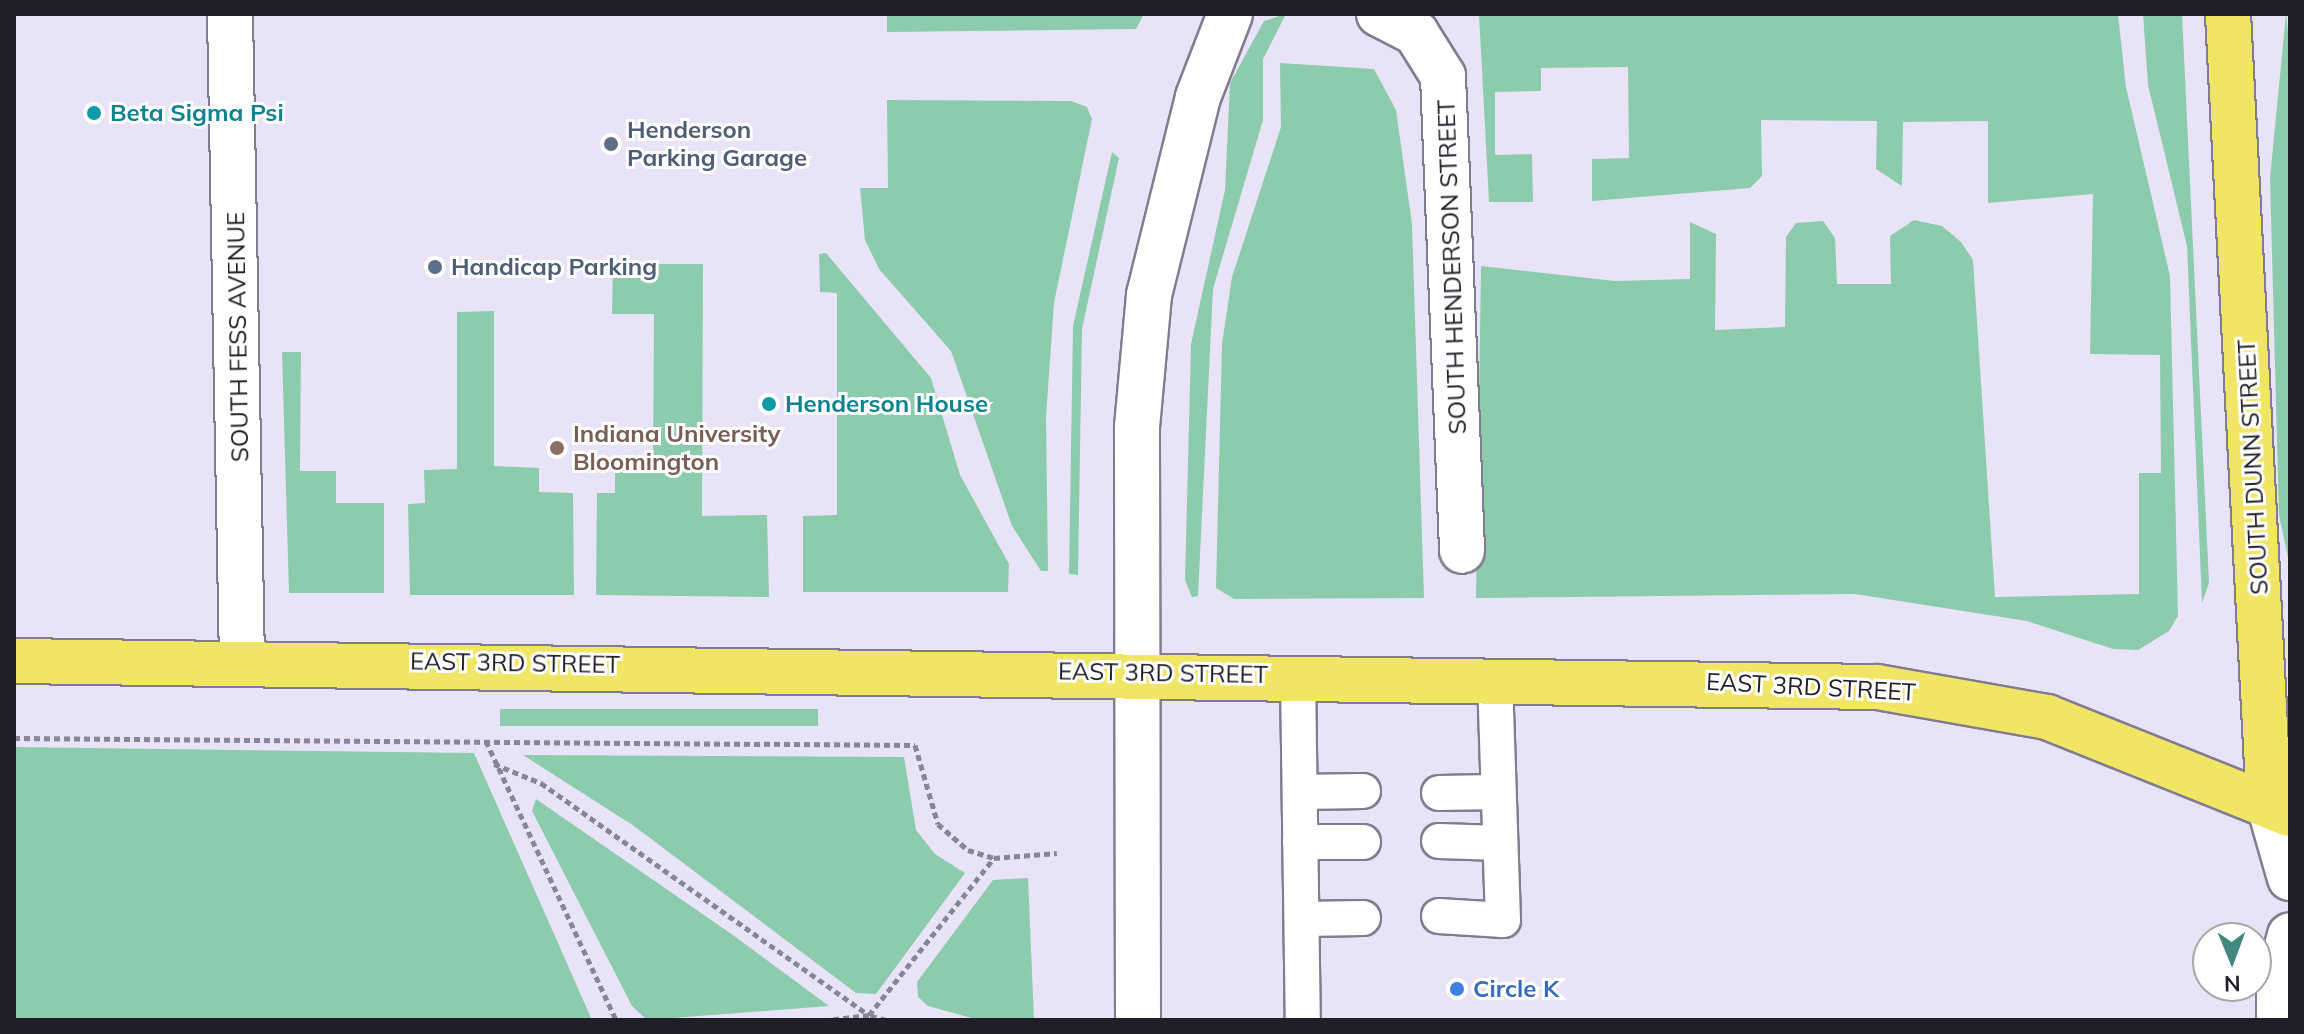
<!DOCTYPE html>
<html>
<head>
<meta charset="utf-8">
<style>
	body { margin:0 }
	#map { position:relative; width:2304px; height:1034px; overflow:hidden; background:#e9e3f8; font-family:Mulish,sans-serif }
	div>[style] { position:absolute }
	.green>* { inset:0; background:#8cccad; transform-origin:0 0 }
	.path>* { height:5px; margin-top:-2.5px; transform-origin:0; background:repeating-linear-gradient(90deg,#898594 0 6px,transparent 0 10px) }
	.roads { filter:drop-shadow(2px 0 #817c8f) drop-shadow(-2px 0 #817c8f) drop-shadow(0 2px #817c8f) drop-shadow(0 -2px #817c8f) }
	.service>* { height:34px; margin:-17px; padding:0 17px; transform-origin:17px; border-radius:17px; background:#fff }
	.minor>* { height:44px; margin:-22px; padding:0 22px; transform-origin:22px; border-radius:22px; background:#fff }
	.tertiary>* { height:44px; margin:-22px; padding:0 22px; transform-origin:22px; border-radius:22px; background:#fff }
	.primary>* { height:44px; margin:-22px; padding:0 22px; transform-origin:22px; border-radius:22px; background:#f1e566 }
	.dots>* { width:22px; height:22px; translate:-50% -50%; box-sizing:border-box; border:4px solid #fff; border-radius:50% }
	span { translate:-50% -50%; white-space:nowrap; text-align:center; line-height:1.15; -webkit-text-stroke:6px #fff; paint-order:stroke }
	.culture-label { font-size:24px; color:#0d838f; font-weight:700 }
	.left { translate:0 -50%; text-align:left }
	.service-label { font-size:24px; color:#4e5e75; font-weight:700 }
	.street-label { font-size:24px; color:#201e26 }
	.education-label { font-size:24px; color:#785e54; font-weight:700 }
	.shop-label { font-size:24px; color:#366cbe; font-weight:700 }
	.frame { position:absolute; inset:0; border:16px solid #201e26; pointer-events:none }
	.north { position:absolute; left:2192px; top:922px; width:80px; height:80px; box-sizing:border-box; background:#fff; border:2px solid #a6a5a8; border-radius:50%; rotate:179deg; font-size:22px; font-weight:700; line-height:32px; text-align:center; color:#201e26 }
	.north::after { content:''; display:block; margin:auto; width:28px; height:36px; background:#428880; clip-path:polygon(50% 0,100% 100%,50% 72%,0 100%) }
</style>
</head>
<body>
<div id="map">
	<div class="green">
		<i style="clip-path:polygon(887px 14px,1144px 14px,1136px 29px,887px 32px)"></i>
		<i style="clip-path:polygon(1286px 14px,1263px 59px,1263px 120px,1213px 289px,1198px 596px,1192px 597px,1185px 580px,1191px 344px,1225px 190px,1230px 83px,1264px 21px)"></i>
		<i style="clip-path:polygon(1479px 14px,2118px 14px,2126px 87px,2170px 276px,2178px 616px,2169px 631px,2138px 650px,2113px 649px,2027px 621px,1855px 594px,1476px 598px,1481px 266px,1615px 281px,1690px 279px,1690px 222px,1716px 234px,1715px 330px,1785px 327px,1786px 237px,1796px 223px,1823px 221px,1835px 238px,1837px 284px,1891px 284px,1890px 236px,1914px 220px,1942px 226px,1961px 242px,1973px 260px,1995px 597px,2139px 594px,2139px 473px,2161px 473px,2160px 355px,2090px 354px,2093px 194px,1988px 203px,1988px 121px,1903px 122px,1902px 186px,1876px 169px,1877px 121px,1761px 120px,1762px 176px,1750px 188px,1592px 201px,1592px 159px,1629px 158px,1628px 67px,1541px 68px,1541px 91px,1495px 92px,1495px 155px,1532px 154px,1533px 202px,1489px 202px)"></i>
		<i style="clip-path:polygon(2143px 14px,2182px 14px,2209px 583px,2202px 603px,2187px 246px,2148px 85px)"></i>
		<i style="clip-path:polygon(2286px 14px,2290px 50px,2290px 567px,2279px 515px,2270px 178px)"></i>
		<i style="clip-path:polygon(1280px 63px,1374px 69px,1396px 110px,1412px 224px,1424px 598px,1234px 599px,1216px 588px,1222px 344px,1232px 277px,1281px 127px)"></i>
		<i style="clip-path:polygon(887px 100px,1071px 101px,1087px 107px,1092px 119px,1054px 303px,1046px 417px,1048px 571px,1041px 571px,1012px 526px,951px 351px,879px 269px,865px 240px,860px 188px,888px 188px)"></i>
		<i style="clip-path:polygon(1112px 152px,1119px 158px,1082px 329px,1078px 575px,1069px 574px,1073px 326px)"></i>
		<i style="clip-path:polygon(826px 253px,931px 378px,960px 475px,1009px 564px,1008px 592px,803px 592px,803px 516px,837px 515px,837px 293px,820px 292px,819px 254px)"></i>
		<i style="clip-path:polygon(613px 264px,703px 264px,702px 516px,767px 515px,769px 597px,596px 595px,597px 493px,615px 493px,615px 469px,653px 469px,654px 314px,612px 314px)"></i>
		<i style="clip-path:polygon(494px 311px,494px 466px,539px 468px,539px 492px,573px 493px,574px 595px,410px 595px,408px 504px,425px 503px,424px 470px,457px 469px,457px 312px)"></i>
		<i style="clip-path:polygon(282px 352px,301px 352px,300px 471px,336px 471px,336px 503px,384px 503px,384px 593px,289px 593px)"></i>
		<i style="left:500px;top:709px;width:318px;height:17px"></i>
		<i style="clip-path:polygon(14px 747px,474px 753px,592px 1020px,14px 1020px)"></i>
		<i style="clip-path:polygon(523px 755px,904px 757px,916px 830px,935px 854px,965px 873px,876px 994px,856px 993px,634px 826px)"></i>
		<i style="clip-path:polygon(536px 799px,730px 933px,829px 1006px,647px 1020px,632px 1006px,532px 811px)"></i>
		<i style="clip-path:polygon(1028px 878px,1034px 1020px,979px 1020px,928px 1006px,918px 997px,917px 982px,993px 880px)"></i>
	</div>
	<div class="path">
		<i style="left:14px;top:738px;width:901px;rotate:0.45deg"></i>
		<i style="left:915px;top:745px;width:82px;rotate:73.8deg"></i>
		<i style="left:938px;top:824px;width:40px;rotate:41deg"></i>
		<i style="left:968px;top:850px;width:27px;rotate:17deg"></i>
		<i style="left:486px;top:741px;width:308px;rotate:65deg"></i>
		<i style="left:494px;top:764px;width:51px;rotate:22deg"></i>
		<i style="left:541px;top:783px;width:402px;rotate:35.3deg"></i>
		<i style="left:869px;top:1015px;width:42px;rotate:173.2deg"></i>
		<i style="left:886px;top:1020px;width:18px;rotate:-164deg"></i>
		<i style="left:869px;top:1015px;width:201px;rotate:-51.5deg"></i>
		<i style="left:994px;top:858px;width:63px;rotate:-4.5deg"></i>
	</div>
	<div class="roads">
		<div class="service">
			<i style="left:1298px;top:676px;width:344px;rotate:89.2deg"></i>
			<i style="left:1300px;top:792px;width:63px;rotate:-0.9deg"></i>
			<i style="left:1439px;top:793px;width:59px;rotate:-1deg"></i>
			<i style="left:1439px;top:841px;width:61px;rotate:1.9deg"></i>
			<i style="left:1300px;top:842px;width:63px"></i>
			<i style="left:1439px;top:916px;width:64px;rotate:3.6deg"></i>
			<i style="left:1503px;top:920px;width:241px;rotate:-91.9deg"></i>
			<i style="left:1302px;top:919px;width:61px;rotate:-0.9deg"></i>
		</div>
		<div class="minor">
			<i style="left:230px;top:14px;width:646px;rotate:88.94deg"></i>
			<i style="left:1379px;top:14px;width:42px;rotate:27.2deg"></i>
			<i style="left:1416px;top:33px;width:51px;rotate:57.9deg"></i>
			<i style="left:1443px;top:76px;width:475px;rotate:87.7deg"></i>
		</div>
		<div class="tertiary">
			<i style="left:2269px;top:805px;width:76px;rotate:74deg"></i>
			<i style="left:1138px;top:1020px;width:593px;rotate:-90.1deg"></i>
			<i style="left:1137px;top:427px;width:133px;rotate:-84.8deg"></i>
			<i style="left:1149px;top:295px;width:204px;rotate:-76.1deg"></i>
			<i style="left:1198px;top:97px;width:89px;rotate:-68.9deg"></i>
			<i style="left:2279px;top:1020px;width:44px;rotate:-90deg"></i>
			<i style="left:2279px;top:976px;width:42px;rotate:-75deg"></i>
		</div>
		<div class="primary">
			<i style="left:2228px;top:14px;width:792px;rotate:87.03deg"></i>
			<i style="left:14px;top:661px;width:1863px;rotate:0.8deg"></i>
			<i style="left:1877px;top:687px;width:173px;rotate:10deg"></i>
			<i style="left:2047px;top:717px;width:262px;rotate:21.8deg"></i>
		</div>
	</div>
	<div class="dots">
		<i style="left:94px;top:113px;background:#0f9aa8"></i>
		<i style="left:611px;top:144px;background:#5c6f8a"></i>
		<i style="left:435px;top:267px;background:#5c6f8a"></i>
		<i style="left:769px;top:404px;background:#0f9aa8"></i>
		<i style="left:557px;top:448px;background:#8d6e63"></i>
		<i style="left:1457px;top:989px;background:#3f7fe0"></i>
	</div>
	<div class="culture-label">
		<span class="left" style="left:110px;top:113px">Beta Sigma Psi</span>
		<span class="left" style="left:785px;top:404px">Henderson House</span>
	</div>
	<div class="service-label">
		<span class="left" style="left:627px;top:144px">Henderson<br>Parking Garage</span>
		<span class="left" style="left:451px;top:267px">Handicap Parking</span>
	</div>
	<div class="street-label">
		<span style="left:1452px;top:267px;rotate:-92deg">SOUTH HENDERSON STREET</span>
		<span style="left:238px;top:337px;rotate:-91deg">SOUTH FESS AVENUE</span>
		<span style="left:2253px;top:467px;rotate:-93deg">SOUTH DUNN STREET</span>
		<span style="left:515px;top:663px;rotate:1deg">EAST 3RD STREET</span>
		<span style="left:1163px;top:673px;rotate:1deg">EAST 3RD STREET</span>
		<span style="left:1811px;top:687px;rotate:3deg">EAST 3RD STREET</span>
	</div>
	<div class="education-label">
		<span class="left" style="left:573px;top:448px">Indiana University<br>Bloomington</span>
	</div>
	<div class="shop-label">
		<span class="left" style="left:1473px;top:989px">Circle K</span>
	</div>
	<div class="frame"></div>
	<div class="north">N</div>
</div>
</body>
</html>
